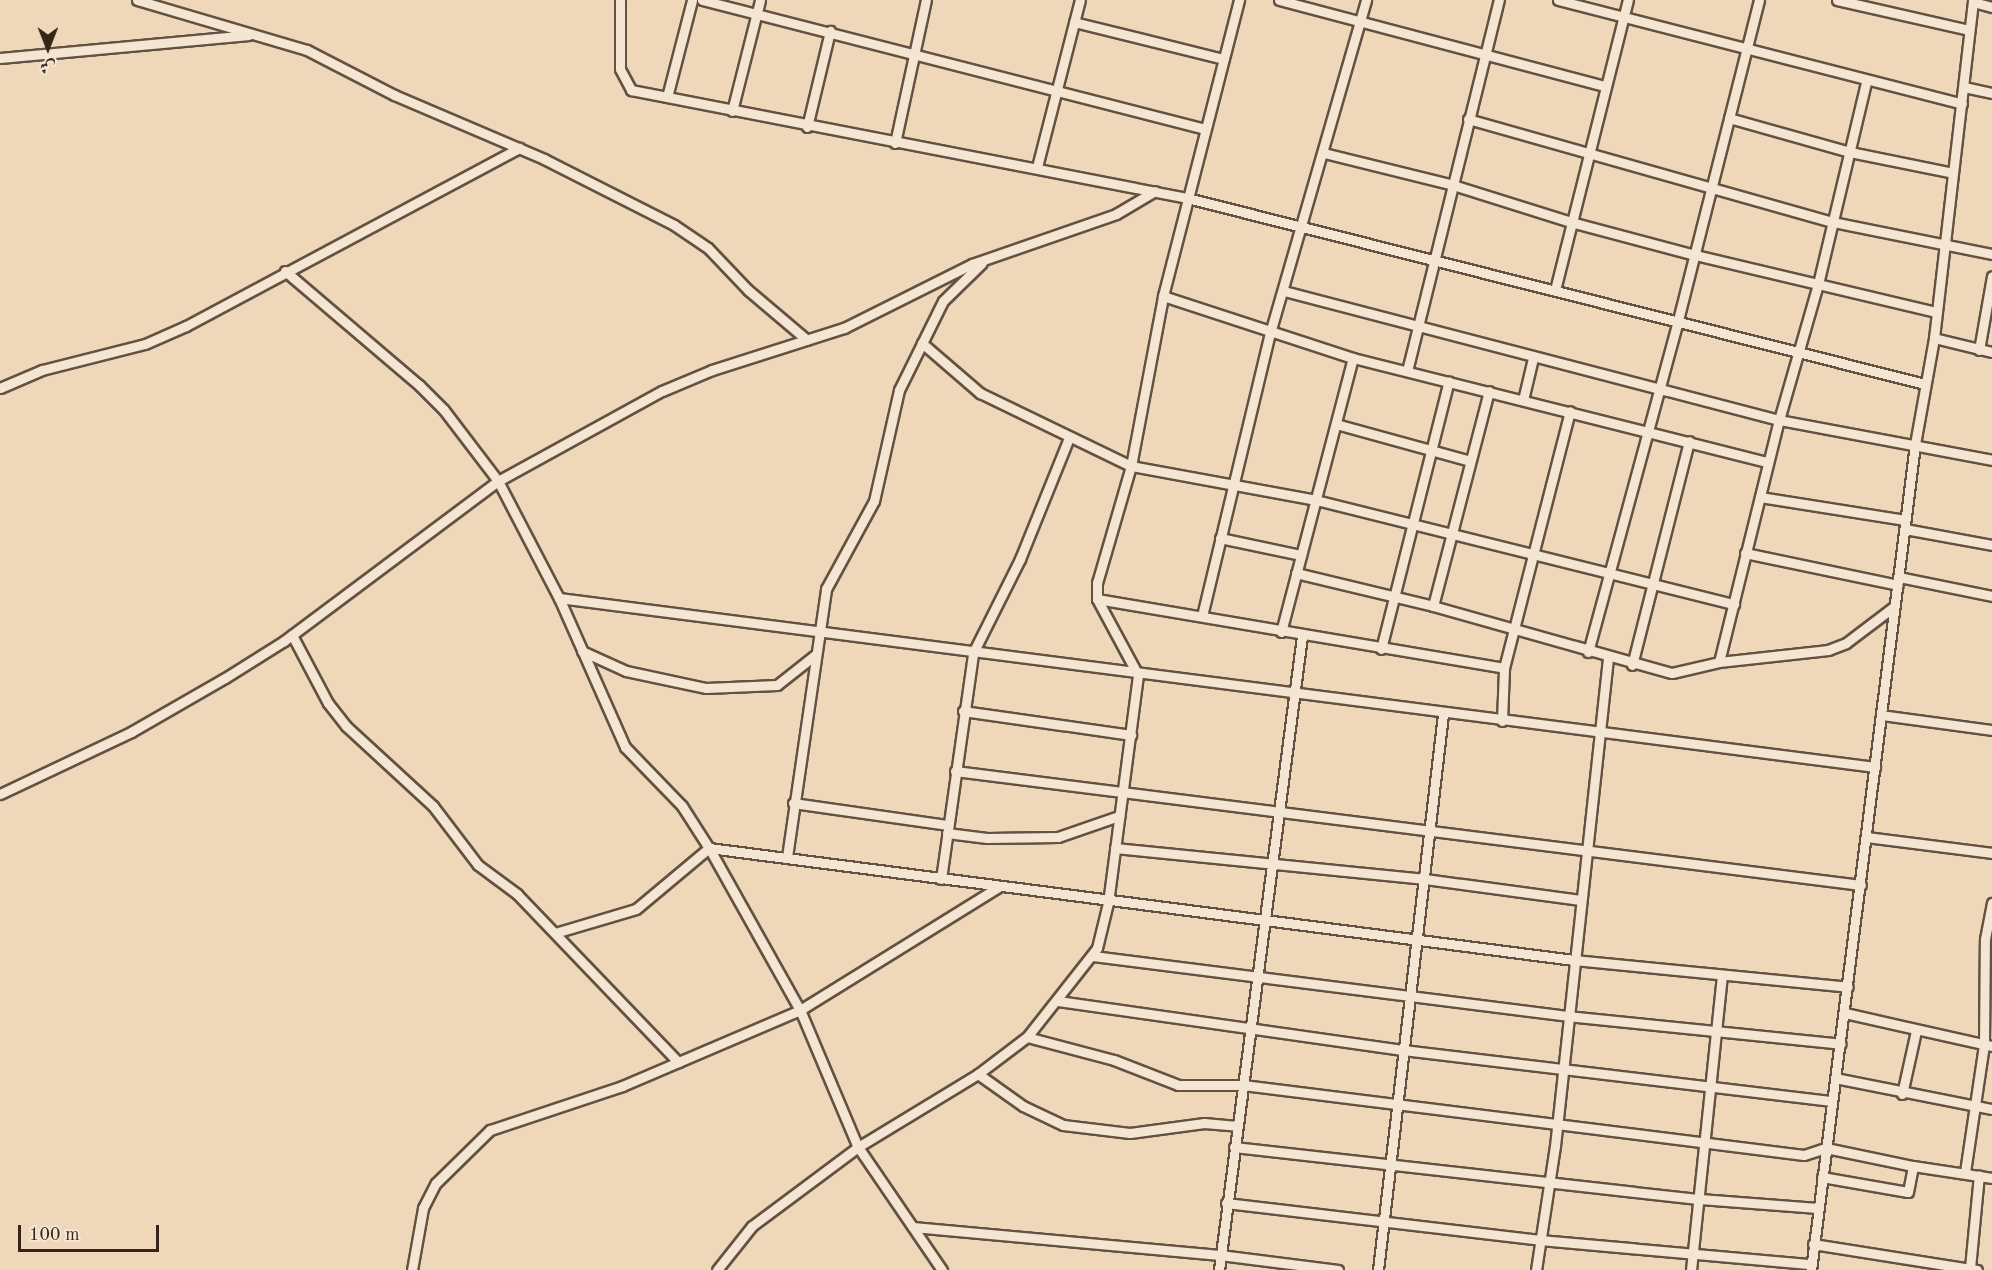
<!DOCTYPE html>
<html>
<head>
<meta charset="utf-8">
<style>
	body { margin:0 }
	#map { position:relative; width:1992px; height:1270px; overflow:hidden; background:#eed8b9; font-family:"Old Standard TT",Amiri,serif }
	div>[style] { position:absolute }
	.roads { filter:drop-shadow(2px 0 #645141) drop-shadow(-2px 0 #645141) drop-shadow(0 2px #645141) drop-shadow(0 -2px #645141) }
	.street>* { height:9px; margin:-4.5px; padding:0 4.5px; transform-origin:4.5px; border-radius:4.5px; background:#f4e6d2 }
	span { translate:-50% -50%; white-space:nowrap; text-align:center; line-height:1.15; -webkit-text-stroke:5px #f4e6d2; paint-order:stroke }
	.north { position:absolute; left:18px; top:18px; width:60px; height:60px; -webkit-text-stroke:4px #f4e6d2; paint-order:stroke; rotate:180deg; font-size:16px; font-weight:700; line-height:24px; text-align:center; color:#362419 }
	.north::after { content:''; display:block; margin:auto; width:21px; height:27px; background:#362419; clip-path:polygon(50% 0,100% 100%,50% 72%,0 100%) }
	.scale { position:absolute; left:18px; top:1225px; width:141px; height:27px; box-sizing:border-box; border:3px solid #362419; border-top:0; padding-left:8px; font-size:18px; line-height:21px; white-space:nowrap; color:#362419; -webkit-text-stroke:4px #f4e6d2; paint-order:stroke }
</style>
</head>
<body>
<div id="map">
	<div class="roads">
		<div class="street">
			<i style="left:137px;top:0;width:177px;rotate:16.4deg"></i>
			<i style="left:307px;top:50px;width:98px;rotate:27.3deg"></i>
			<i style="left:394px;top:95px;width:163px;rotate:23.1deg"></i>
			<i style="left:544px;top:159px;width:146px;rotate:26.9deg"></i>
			<i style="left:674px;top:225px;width:41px;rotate:34.1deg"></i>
			<i style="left:708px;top:248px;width:58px;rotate:46.4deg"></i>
			<i style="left:748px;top:290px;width:77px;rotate:40.3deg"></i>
			<i style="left:620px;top:0;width:69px;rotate:90deg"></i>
			<i style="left:620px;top:69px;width:24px;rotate:62deg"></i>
			<i style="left:631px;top:90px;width:566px;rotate:10.99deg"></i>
			<i style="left:1187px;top:198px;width:761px;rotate:14.15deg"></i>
			<i style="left:702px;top:0;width:519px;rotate:14.38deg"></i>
			<i style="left:1279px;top:0;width:337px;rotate:14.8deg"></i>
			<i style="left:1558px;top:0;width:417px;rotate:14.4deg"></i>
			<i style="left:1837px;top:0;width:135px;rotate:12.8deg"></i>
			<i style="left:1973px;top:2px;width:20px;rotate:15deg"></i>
			<i style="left:1074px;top:22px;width:154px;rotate:13.9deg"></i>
			<i style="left:0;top:58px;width:250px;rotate:-5.3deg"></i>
			<i style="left:1964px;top:87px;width:29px;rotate:12deg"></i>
			<i style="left:667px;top:97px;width:100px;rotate:-75.5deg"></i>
			<i style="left:732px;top:111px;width:114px;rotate:-75.8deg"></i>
			<i style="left:1729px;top:118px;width:126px;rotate:15.7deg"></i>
			<i style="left:1850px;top:152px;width:105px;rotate:11.5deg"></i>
			<i style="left:1468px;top:119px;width:379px;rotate:15.8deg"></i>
			<i style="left:1833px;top:222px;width:162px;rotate:11.4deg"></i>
			<i style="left:807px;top:127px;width:99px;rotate:-76.5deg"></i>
			<i style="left:895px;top:143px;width:146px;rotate:-77.8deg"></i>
			<i style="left:1324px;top:153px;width:133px;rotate:13.9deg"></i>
			<i style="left:1453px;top:185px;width:124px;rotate:17.4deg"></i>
			<i style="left:1571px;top:222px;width:128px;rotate:14.9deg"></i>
			<i style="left:1695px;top:255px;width:248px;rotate:13.3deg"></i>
			<i style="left:1037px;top:167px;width:172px;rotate:-75.6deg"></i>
			<i style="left:285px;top:271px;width:176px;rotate:40.4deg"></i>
			<i style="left:419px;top:385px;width:35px;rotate:45deg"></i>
			<i style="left:444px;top:410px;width:89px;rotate:52.7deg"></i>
			<i style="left:498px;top:481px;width:132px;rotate:62.5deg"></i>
			<i style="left:559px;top:598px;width:163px;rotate:66.1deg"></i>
			<i style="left:625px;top:747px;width:82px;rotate:46deg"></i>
			<i style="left:682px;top:806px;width:50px;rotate:57.3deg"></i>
			<i style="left:709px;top:848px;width:186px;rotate:60.7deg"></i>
			<i style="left:800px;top:1010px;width:149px;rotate:67.1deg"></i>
			<i style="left:858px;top:1147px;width:149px;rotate:55.7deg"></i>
			<i style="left:1555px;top:290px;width:299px;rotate:-75.9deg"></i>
			<i style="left:1284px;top:291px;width:512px;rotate:14.61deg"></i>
			<i style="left:1779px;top:420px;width:217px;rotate:10.6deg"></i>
			<i style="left:1163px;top:296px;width:200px;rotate:18.1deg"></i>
			<i style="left:1353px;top:358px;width:428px;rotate:14.1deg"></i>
			<i style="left:1934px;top:338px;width:60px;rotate:13.6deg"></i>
			<i style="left:922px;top:343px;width:77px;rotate:40.8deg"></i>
			<i style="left:980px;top:393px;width:168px;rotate:25.8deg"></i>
			<i style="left:1131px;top:466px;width:188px;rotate:10.4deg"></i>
			<i style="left:1316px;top:500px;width:431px;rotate:14deg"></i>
			<i style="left:1979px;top:350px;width:75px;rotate:-80deg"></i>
			<i style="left:1407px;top:371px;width:382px;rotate:-76.1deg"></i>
			<i style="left:0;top:388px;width:46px;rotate:-23.2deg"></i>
			<i style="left:42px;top:370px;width:106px;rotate:-14.2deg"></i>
			<i style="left:145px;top:344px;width:45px;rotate:-23.7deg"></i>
			<i style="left:186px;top:326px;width:378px;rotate:-28.1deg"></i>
			<i style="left:1523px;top:400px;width:43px;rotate:-76.6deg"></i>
			<i style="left:1336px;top:424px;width:139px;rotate:15.4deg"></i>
			<i style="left:1760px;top:497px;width:147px;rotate:9deg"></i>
			<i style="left:1905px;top:529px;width:88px;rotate:10.4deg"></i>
			<i style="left:1220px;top:538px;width:83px;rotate:11.9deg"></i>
			<i style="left:1745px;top:553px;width:156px;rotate:11.8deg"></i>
			<i style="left:1296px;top:573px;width:141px;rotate:13.5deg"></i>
			<i style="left:1433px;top:606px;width:248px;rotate:15.7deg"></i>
			<i style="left:1672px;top:673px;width:48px;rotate:-13.2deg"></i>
			<i style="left:1719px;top:662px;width:110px;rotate:-6.3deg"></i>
			<i style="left:1828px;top:650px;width:19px;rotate:-21deg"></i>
			<i style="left:1846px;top:643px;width:61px;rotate:-37.1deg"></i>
			<i style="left:1899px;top:577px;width:95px;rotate:11.5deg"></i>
			<i style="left:559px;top:598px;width:1327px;rotate:7.32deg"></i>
			<i style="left:1097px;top:599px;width:413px;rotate:9.6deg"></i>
			<i style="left:1433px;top:606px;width:222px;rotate:-75.4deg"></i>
			<i style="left:1202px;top:616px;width:291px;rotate:-76.5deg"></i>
			<i style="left:1270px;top:333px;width:347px;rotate:-73.9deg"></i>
			<i style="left:1281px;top:632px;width:283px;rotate:-75.3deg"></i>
			<i style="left:292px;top:635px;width:77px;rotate:62.1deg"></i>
			<i style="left:328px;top:703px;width:29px;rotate:52deg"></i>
			<i style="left:346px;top:726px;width:118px;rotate:42.6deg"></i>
			<i style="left:433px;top:806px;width:74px;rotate:52.7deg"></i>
			<i style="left:478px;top:865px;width:49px;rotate:36.6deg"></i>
			<i style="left:517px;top:894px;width:233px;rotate:46.2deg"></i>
			<i style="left:1381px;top:649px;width:276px;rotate:-75.8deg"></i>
			<i style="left:582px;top:651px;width:48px;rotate:24.4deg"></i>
			<i style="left:626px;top:671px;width:82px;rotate:12deg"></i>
			<i style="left:706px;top:688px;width:71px;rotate:-2.4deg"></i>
			<i style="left:777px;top:685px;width:48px;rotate:-38.3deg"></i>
			<i style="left:1588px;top:652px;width:340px;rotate:-74.8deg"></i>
			<i style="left:1677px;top:324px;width:334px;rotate:-75.8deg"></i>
			<i style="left:1719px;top:662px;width:249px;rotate:-76.1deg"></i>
			<i style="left:1779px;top:420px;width:141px;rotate:-74deg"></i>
			<i style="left:1818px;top:284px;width:208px;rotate:-76.6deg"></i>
			<i style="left:1632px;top:665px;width:231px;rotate:-75.7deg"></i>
			<i style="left:963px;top:711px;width:170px;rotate:8.1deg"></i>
			<i style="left:1881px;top:715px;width:112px;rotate:7.7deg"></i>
			<i style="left:1502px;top:721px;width:53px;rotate:-87.8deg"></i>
			<i style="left:1504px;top:668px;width:265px;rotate:-75.6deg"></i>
			<i style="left:955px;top:771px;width:913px;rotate:7.17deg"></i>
			<i style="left:0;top:794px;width:145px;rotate:-25.3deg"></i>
			<i style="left:131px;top:732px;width:108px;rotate:-29.9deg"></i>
			<i style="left:225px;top:678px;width:70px;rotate:-32.1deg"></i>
			<i style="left:284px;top:641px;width:267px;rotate:-36.8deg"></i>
			<i style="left:498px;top:481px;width:187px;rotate:-28.8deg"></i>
			<i style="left:662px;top:391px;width:54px;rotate:-22.8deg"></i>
			<i style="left:712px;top:370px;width:139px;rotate:-17.7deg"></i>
			<i style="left:844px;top:328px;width:143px;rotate:-26.6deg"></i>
			<i style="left:972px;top:264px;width:152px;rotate:-19.1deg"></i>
			<i style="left:1116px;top:214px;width:45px;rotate:-30.5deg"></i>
			<i style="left:793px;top:803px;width:157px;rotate:8.1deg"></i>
			<i style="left:947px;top:833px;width:40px;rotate:7.1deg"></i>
			<i style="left:987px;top:838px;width:71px;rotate:-0.8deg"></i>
			<i style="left:1058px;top:837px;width:65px;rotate:-19deg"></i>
			<i style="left:1867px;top:837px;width:126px;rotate:7.3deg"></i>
			<i style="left:1115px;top:848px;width:312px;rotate:5.7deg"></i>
			<i style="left:1425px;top:879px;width:157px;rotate:7.7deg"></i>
			<i style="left:787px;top:857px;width:271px;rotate:-81.7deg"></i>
			<i style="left:826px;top:589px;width:100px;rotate:-61.4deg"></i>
			<i style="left:874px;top:501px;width:114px;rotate:-77.3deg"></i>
			<i style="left:899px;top:390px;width:99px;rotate:-63.7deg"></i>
			<i style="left:943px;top:301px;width:54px;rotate:-44.3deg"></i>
			<i style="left:941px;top:879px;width:228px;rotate:-81.9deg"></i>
			<i style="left:973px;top:653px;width:105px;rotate:-63.4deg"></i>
			<i style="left:1020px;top:559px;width:131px;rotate:-68deg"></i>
			<i style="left:555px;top:933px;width:84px;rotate:-16.5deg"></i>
			<i style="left:636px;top:909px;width:95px;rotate:-39.9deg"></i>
			<i style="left:709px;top:848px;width:872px;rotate:7.38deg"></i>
			<i style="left:1574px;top:960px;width:275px;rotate:5.6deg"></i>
			<i style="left:1093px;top:956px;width:478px;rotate:7.2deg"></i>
			<i style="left:1567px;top:1016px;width:275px;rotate:5.8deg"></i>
			<i style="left:1058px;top:1001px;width:348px;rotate:8.1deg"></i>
			<i style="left:1403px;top:1050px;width:432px;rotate:6.8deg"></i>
			<i style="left:1845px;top:1013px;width:151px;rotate:12.7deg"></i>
			<i style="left:1027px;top:1037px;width:90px;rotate:14.8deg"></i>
			<i style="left:1114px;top:1060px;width:69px;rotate:21.3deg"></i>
			<i style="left:1178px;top:1085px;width:65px"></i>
			<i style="left:1243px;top:1085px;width:565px;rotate:7.11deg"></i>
			<i style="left:1804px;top:1155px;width:23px;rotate:-18deg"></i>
			<i style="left:1826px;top:1148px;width:89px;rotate:11.7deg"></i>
			<i style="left:978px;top:1074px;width:55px;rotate:35.4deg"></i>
			<i style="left:1023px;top:1106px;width:44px;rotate:25.4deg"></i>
			<i style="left:1063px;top:1125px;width:67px;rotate:6.8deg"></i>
			<i style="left:1130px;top:1133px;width:75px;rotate:-7.7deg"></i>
			<i style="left:1204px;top:1123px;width:33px;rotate:5deg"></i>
			<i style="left:1835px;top:1078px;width:160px;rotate:11.2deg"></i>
			<i style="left:1902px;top:1094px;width:65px;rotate:-77.5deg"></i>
			<i style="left:1234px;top:1147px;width:469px;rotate:6.4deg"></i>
			<i style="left:1700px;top:1199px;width:118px;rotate:4.4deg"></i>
			<i style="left:1965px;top:1172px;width:128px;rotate:-81.5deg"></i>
			<i style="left:1984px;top:1045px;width:106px;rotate:-89.5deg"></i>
			<i style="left:1985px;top:939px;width:37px;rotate:-79deg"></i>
			<i style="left:1822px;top:1177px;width:87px;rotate:9.9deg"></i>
			<i style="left:1908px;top:1192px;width:26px;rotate:-79deg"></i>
			<i style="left:1913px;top:1166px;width:80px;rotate:8.6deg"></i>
			<i style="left:1226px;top:1203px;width:316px;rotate:6.7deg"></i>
			<i style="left:1540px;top:1240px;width:272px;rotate:5.1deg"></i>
			<i style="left:913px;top:1227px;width:308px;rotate:5.2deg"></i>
			<i style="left:1220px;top:1255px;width:119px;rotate:7.2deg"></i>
			<i style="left:1813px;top:1244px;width:166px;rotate:9deg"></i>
			<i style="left:1970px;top:1268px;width:93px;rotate:-84.5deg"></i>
			<i style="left:412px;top:1270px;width:63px;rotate:-79.9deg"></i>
			<i style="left:423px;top:1208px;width:28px;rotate:-63deg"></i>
			<i style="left:436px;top:1183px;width:76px;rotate:-44.5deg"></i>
			<i style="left:490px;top:1130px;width:139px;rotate:-18.4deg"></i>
			<i style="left:622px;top:1086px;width:194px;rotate:-23.1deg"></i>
			<i style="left:800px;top:1010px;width:233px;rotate:-31.8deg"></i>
			<i style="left:717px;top:1270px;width:56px;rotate:-51.5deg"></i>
			<i style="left:752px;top:1226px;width:132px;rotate:-36.7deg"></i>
			<i style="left:858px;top:1147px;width:140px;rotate:-31.3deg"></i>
			<i style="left:978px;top:1074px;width:61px;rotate:-37.1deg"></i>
			<i style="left:1027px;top:1037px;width:113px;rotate:-51.8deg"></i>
			<i style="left:1097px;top:948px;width:46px;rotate:-76.3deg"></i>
			<i style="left:1108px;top:903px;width:230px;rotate:-82.5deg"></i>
			<i style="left:1138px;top:675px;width:86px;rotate:-118.3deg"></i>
			<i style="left:1097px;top:599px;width:16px;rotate:-90deg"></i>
			<i style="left:1097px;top:583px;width:122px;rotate:-73.8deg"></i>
			<i style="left:1131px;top:466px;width:173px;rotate:-79.3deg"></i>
			<i style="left:1163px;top:296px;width:306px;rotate:-75.6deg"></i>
			<i style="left:1219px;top:1270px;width:639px;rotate:-82.54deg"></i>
			<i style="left:1378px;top:1270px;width:560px;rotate:-83.33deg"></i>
			<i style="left:1536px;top:1270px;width:125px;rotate:-81.3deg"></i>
			<i style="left:1555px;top:1146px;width:491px;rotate:-83.8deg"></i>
			<i style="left:1691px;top:1270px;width:296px;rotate:-84deg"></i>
			<i style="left:1811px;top:1270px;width:833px;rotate:-82.82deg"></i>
			<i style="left:1915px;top:444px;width:108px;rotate:-79.8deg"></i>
			<i style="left:1934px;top:338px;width:340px;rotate:-83.4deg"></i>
		</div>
	</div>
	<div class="north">ش</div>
	<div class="scale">100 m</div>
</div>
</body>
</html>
